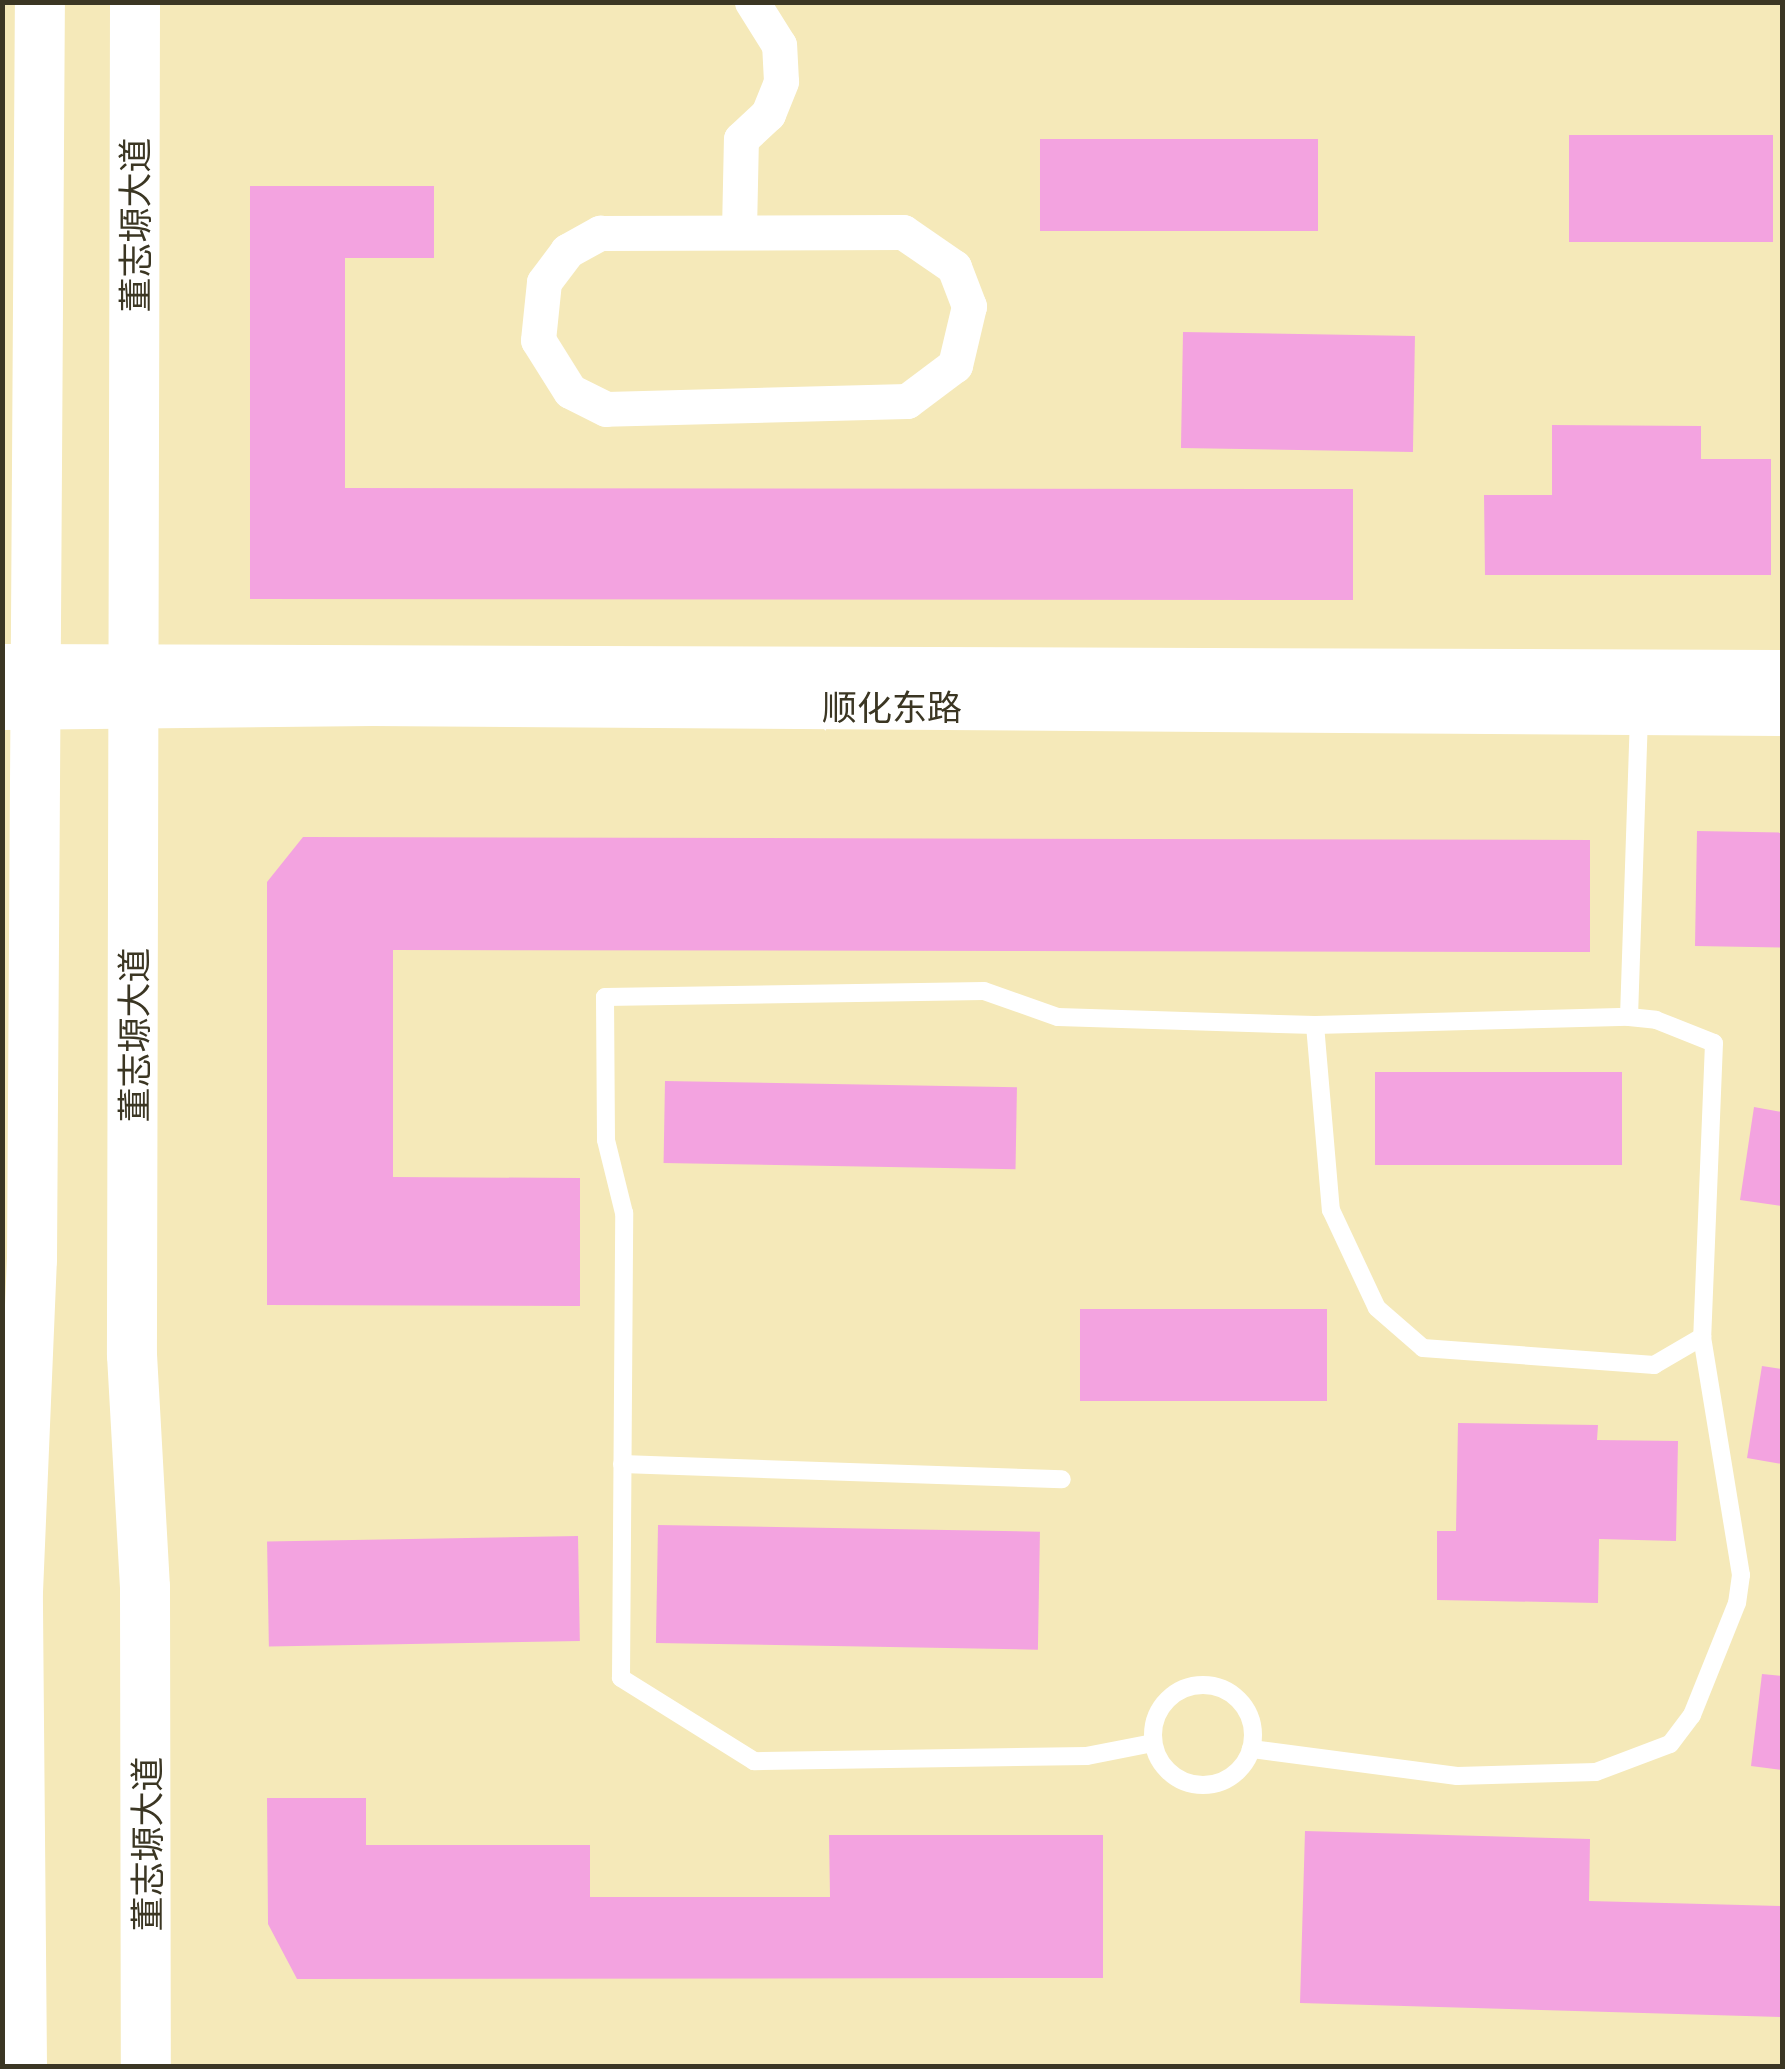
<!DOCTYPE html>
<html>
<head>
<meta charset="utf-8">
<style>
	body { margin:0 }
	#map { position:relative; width:1785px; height:2069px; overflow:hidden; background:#f5e9b9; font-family:"Exo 2","Noto Sans SC",sans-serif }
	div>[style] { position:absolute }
	.building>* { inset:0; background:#f3a3e0; transform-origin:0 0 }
	.service>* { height:18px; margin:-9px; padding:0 9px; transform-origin:9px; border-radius:9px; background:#fff }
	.service>.ring { margin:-9px; padding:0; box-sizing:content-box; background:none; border:18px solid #fff; border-radius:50% }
	.minor>* { height:35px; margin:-17.5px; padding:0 17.5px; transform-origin:17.5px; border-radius:17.5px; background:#fff }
	.tertiary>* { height:45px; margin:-22.5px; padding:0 22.5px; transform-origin:22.5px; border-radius:22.5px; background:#fff }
	.secondary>* { height:50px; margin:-25px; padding:0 25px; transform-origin:25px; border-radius:25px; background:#fff }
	span { translate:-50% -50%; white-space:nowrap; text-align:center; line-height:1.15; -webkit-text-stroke:8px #fff; paint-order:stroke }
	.street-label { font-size:35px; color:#3b3623 }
	.frame { position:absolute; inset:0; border:5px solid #3b3623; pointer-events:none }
</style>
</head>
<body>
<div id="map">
	<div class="building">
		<i style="left:1569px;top:135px;width:204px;height:107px"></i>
		<i style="left:1040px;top:139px;width:278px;height:92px"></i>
		<i style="clip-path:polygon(250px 186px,434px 186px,434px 258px,345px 258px,345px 488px,1353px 489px,1353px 600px,250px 599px)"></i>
		<i style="left:1183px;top:332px;width:232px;height:116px;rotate:1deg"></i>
		<i style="clip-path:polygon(1552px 425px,1701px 426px,1701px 459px,1771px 459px,1771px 575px,1485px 575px,1484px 495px,1552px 495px)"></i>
		<i style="left:1697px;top:831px;width:85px;height:115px;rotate:1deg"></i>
		<i style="clip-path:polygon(303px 837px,1590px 840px,1590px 952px,393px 950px,393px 1177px,580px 1178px,580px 1306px,267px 1305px,267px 882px)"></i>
		<i style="left:1375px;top:1072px;width:247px;height:93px"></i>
		<i style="left:665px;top:1081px;width:352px;height:82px;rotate:1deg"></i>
		<i style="clip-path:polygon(1754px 1107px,1782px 1112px,1782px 1206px,1740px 1200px)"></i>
		<i style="left:1080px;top:1309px;width:247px;height:92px"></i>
		<i style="clip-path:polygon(1762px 1366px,1782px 1369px,1782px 1464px,1747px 1458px)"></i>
		<i style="clip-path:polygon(1458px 1423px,1598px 1425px,1597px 1440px,1678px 1441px,1676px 1541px,1599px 1539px,1598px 1603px,1437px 1600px,1437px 1531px,1456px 1531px)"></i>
		<i style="left:658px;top:1525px;width:382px;height:118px;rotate:1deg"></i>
		<i style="left:578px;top:1536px;width:105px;height:311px;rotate:89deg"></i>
		<i style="clip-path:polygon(1762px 1674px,1782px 1676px,1782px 1770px,1751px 1766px)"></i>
		<i style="clip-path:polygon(267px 1798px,366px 1798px,366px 1845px,590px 1845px,590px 1897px,830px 1897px,829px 1835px,1103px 1835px,1103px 1978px,297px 1979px,268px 1924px)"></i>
		<i style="clip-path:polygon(1305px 1831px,1590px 1839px,1589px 1901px,1782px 1906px,1782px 2017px,1300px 2003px)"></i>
	</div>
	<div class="service">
		<i style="left:1629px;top:1017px;width:304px;rotate:-88.1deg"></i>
		<i style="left:1315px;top:1025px;width:186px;rotate:85.1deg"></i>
		<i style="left:1331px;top:1210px;width:108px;rotate:64.9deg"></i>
		<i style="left:1377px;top:1308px;width:61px;rotate:41deg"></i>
		<i style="left:1423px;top:1348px;width:232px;rotate:4.2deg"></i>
		<i style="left:1654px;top:1365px;width:56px;rotate:-30.3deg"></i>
		<i style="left:622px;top:1464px;width:440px;rotate:2deg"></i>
		<i class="ring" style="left:1153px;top:1685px;width:82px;height:82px"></i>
		<i style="left:1153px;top:1743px;width:67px;rotate:168.9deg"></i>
		<i style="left:1087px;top:1756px;width:333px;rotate:179.1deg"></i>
		<i style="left:754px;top:1761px;width:157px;rotate:-148deg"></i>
		<i style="left:621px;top:1678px;width:465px;rotate:-89.6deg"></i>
		<i style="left:624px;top:1213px;width:75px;rotate:-103.9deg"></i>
		<i style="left:606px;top:1140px;width:143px;rotate:-90.4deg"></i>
		<i style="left:605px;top:997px;width:379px;rotate:-0.9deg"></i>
		<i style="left:984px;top:991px;width:78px;rotate:19.4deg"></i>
		<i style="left:1058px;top:1017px;width:257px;rotate:1.8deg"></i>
		<i style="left:1315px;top:1025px;width:314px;rotate:-1.5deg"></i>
		<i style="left:1629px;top:1017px;width:27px;rotate:6deg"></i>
		<i style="left:1656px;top:1020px;width:62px;rotate:21.6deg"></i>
		<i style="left:1714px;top:1043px;width:294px;rotate:92.3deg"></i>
		<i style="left:1702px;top:1337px;width:241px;rotate:80.7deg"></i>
		<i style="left:1741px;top:1575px;width:28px;rotate:98deg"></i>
		<i style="left:1737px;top:1603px;width:121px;rotate:111.9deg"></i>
		<i style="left:1692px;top:1715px;width:36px;rotate:127deg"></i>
		<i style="left:1670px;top:1744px;width:79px;rotate:159.3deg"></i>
		<i style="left:1596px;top:1772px;width:139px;rotate:178.4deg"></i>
		<i style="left:1457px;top:1776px;width:208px;rotate:-172.5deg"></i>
	</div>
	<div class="minor">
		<i style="left:739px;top:231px;width:92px;rotate:-88.8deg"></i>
		<i style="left:741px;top:139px;width:37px;rotate:-43deg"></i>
		<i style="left:768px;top:114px;width:35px;rotate:-68deg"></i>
		<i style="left:781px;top:81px;width:36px;rotate:-93deg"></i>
		<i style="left:779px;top:45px;width:51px;rotate:-122.1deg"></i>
		<i style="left:903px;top:232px;width:62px;rotate:34.5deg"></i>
		<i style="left:954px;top:267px;width:42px;rotate:69deg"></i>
		<i style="left:969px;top:306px;width:61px;rotate:103.3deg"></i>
		<i style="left:955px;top:365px;width:60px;rotate:143.1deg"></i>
		<i style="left:907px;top:401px;width:301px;rotate:178.5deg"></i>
		<i style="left:606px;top:409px;width:40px;rotate:-153.4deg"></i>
		<i style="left:570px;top:391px;width:60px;rotate:-122.1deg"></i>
		<i style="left:538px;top:340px;width:58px;rotate:-84.1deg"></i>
		<i style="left:544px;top:282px;width:39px;rotate:-53deg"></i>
		<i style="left:567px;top:251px;width:38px;rotate:-29deg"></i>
		<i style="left:600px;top:233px;width:303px;rotate:-0.2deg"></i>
	</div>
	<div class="tertiary">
		<i style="left:2px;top:666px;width:1780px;rotate:0.19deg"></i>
		<i style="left:2px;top:707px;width:370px;rotate:-0.6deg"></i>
		<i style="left:372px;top:703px;width:1410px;rotate:0.41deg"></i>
	</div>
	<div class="secondary">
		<i style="left:135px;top:2px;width:1353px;rotate:90.13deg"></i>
		<i style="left:132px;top:1355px;width:232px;rotate:86.8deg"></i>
		<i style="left:145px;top:1587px;width:479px;rotate:89.9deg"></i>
		<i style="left:22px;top:2066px;width:474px;rotate:-90.5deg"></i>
		<i style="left:18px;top:1592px;width:332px;rotate:-87.6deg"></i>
		<i style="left:32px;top:1260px;width:1258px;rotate:-89.64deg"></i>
	</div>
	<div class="street-label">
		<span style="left:134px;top:225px;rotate:-90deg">董志塬大道</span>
		<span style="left:892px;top:706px">顺化东路</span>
		<span style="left:133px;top:1035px;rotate:-90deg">董志塬大道</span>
		<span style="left:146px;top:1844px;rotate:-90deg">董志塬大道</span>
	</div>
	<div class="frame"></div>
</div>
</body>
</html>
